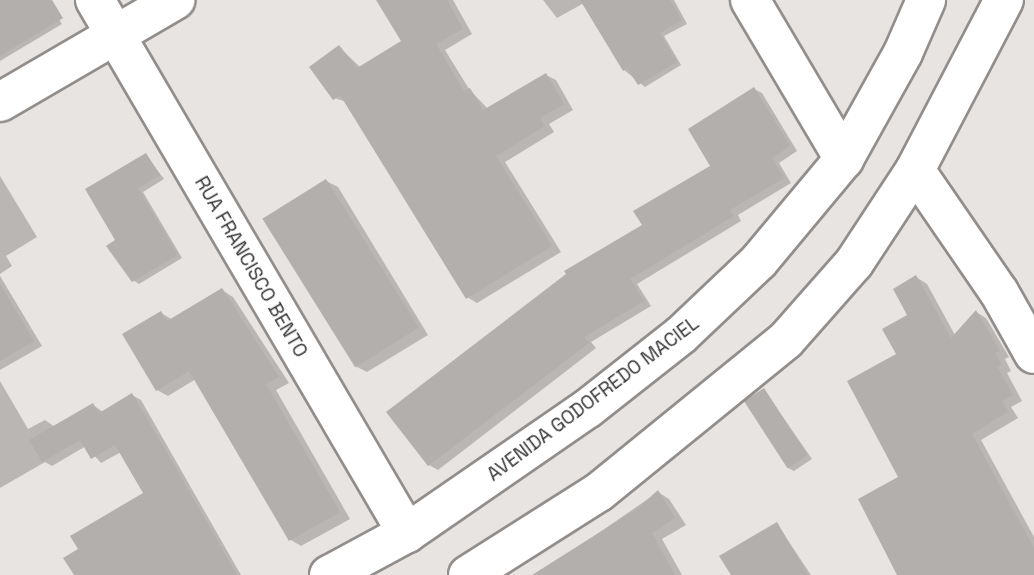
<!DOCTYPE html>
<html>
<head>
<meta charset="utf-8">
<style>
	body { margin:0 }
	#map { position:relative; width:1034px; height:575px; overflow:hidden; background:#e8e4e2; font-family:"Space Grotesk",sans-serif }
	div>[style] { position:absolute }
	.shadow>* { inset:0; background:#0003 }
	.building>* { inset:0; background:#b3afad; transform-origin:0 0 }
	.roads { filter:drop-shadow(2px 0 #928e8c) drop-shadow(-2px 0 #928e8c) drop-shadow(0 2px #928e8c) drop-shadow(0 -2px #928e8c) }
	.minor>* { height:38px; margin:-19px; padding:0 19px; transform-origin:19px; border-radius:19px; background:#fff }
	.major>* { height:38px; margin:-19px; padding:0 19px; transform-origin:19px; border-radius:19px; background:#fff }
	span { translate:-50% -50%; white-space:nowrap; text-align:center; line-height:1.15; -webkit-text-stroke:5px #fff; paint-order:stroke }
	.street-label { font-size:19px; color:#353332 }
</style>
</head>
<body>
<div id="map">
	<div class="shadow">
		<i style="clip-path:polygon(0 0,48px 0,62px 24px,0 61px)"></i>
		<i style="clip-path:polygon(378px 0,453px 0,472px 34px,445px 50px,469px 89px,488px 109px,546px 75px,556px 80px,573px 110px,549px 124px,554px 132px,505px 162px,561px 252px,477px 303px,467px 297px,347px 102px,334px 98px,339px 47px,361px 68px,403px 42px)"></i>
		<i style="clip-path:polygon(543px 0,674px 0,687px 24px,664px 36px,681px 65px,645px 87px,624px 70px,584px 3px,557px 18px)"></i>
		<i style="clip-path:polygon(754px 89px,762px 93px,797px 151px,779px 163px,791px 183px,738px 215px,741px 221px,637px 284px,651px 306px,591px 342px,596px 348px,438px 470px,429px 465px,389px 412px,644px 226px,712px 167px)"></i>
		<i style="clip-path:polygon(146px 155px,164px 179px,143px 192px,182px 258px,139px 284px,133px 280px,117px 241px)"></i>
		<i style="clip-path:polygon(0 176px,37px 237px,6px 256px,12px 266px,0 274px)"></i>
		<i style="clip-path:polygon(326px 181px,338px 187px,428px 335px,367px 372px,355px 366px)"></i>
		<i style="clip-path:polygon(0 276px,42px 346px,0 370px)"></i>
		<i style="clip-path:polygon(916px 277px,927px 284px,955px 335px,976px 312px,986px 318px,1009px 357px,1005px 359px,1011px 371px,1007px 373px,1022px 401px,1011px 407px,1018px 418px,981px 440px,1034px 537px,1034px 575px,900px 575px,898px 355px)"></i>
		<i style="clip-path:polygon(222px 290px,233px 297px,289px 383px,276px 390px,350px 519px,301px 546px,291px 540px,196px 379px,168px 396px,157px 390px,161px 313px,173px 320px)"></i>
		<i style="clip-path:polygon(0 381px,28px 429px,45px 420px,55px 427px,93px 405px,103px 412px,132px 395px,141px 400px,241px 575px,76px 575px,81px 549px,145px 494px,121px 452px,101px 463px,86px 446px,52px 466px,45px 462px,0 488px)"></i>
		<i style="clip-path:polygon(764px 390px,812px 459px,794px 471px,788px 468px)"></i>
		<i style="clip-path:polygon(658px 492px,669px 499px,686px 525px,662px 539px,682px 575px,538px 575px)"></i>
		<i style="clip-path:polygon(777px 524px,811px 575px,733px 575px)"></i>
	</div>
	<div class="building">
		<i style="clip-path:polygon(0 0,52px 0,63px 18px,0 56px)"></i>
		<i style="clip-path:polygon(376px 0,447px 0,463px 29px,436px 44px,464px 91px,470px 88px,483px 110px,546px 73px,564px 104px,540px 118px,545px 126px,496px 156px,552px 246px,466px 299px,340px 95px,333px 100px,309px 67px,339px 45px,357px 68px,401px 41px)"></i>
		<i style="clip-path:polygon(580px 0,670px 0,682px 20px,660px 33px,677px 62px,638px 85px,627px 68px,623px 71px)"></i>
		<i style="clip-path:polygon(754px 87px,790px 146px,772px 158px,784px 178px,730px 210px,734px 216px,630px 279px,644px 301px,584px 337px,589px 343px,428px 466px,386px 412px,566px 274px,564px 271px,642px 225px,633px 211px,710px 166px,688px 129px)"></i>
		<i style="clip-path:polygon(146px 153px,160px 175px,138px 188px,178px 255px,132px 282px,106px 246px,115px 240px,85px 189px)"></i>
		<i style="left:326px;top:179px;width:175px;height:75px;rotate:58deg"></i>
		<i style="clip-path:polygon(916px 275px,951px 338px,976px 310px,1000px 351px,995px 353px,1002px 365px,997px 367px,1013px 395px,1002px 401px,1008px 412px,972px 434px,1034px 548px,1034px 575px,897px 575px,858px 499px,898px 477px,847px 381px,896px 354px,882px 329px,907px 315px,893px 289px)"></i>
		<i style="clip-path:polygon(0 284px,34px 341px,0 361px)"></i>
		<i style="clip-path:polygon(222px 288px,279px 377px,266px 384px,340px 512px,289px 541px,189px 371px,156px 391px,122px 334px,161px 311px,167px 321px)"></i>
		<i style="left:764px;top:388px;width:80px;height:24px;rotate:57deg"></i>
		<i style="clip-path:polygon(132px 393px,169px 456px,237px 575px,74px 575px,63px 558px,78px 549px,70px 536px,143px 493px,115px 445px,91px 459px,80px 440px,42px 462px,29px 440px,93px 403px,99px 413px)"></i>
		<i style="clip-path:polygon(658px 490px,675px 518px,652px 533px,675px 575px,532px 575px,638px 508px)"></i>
		<i style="clip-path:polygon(777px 522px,808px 575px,731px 575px,719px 556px)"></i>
	</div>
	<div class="roads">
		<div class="minor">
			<i style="left:95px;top:0;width:618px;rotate:59.66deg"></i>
			<i style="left:750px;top:0;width:185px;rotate:59.4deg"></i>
			<i style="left:0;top:102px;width:203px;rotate:-30.2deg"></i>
			<i style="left:915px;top:170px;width:148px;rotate:55.5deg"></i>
			<i style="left:999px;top:292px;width:71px;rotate:60.6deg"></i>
		</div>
		<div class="major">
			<i style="left:329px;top:575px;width:89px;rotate:-28.3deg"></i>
			<i style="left:407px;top:533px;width:219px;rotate:-34.6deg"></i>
			<i style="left:587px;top:409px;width:120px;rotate:-38.2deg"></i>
			<i style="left:681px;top:335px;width:108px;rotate:-43.5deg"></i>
			<i style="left:759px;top:261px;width:133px;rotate:-50.2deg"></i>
			<i style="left:844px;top:159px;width:121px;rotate:-60.9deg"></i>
			<i style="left:903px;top:53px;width:58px;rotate:-66.5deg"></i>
			<i style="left:468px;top:575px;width:155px;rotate:-32.4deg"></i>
			<i style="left:599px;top:492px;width:241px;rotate:-39.1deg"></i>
			<i style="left:786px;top:340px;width:103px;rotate:-48.6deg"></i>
			<i style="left:854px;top:263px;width:111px;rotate:-56.7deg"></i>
			<i style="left:915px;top:170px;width:192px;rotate:-62.4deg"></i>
		</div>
	</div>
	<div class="street-label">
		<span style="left:251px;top:267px;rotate:60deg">RUA FRANCISCO BENTO</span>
		<span style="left:593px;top:399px;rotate:-37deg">AVENIDA GODOFREDO MACIEL</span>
	</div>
</div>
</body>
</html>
